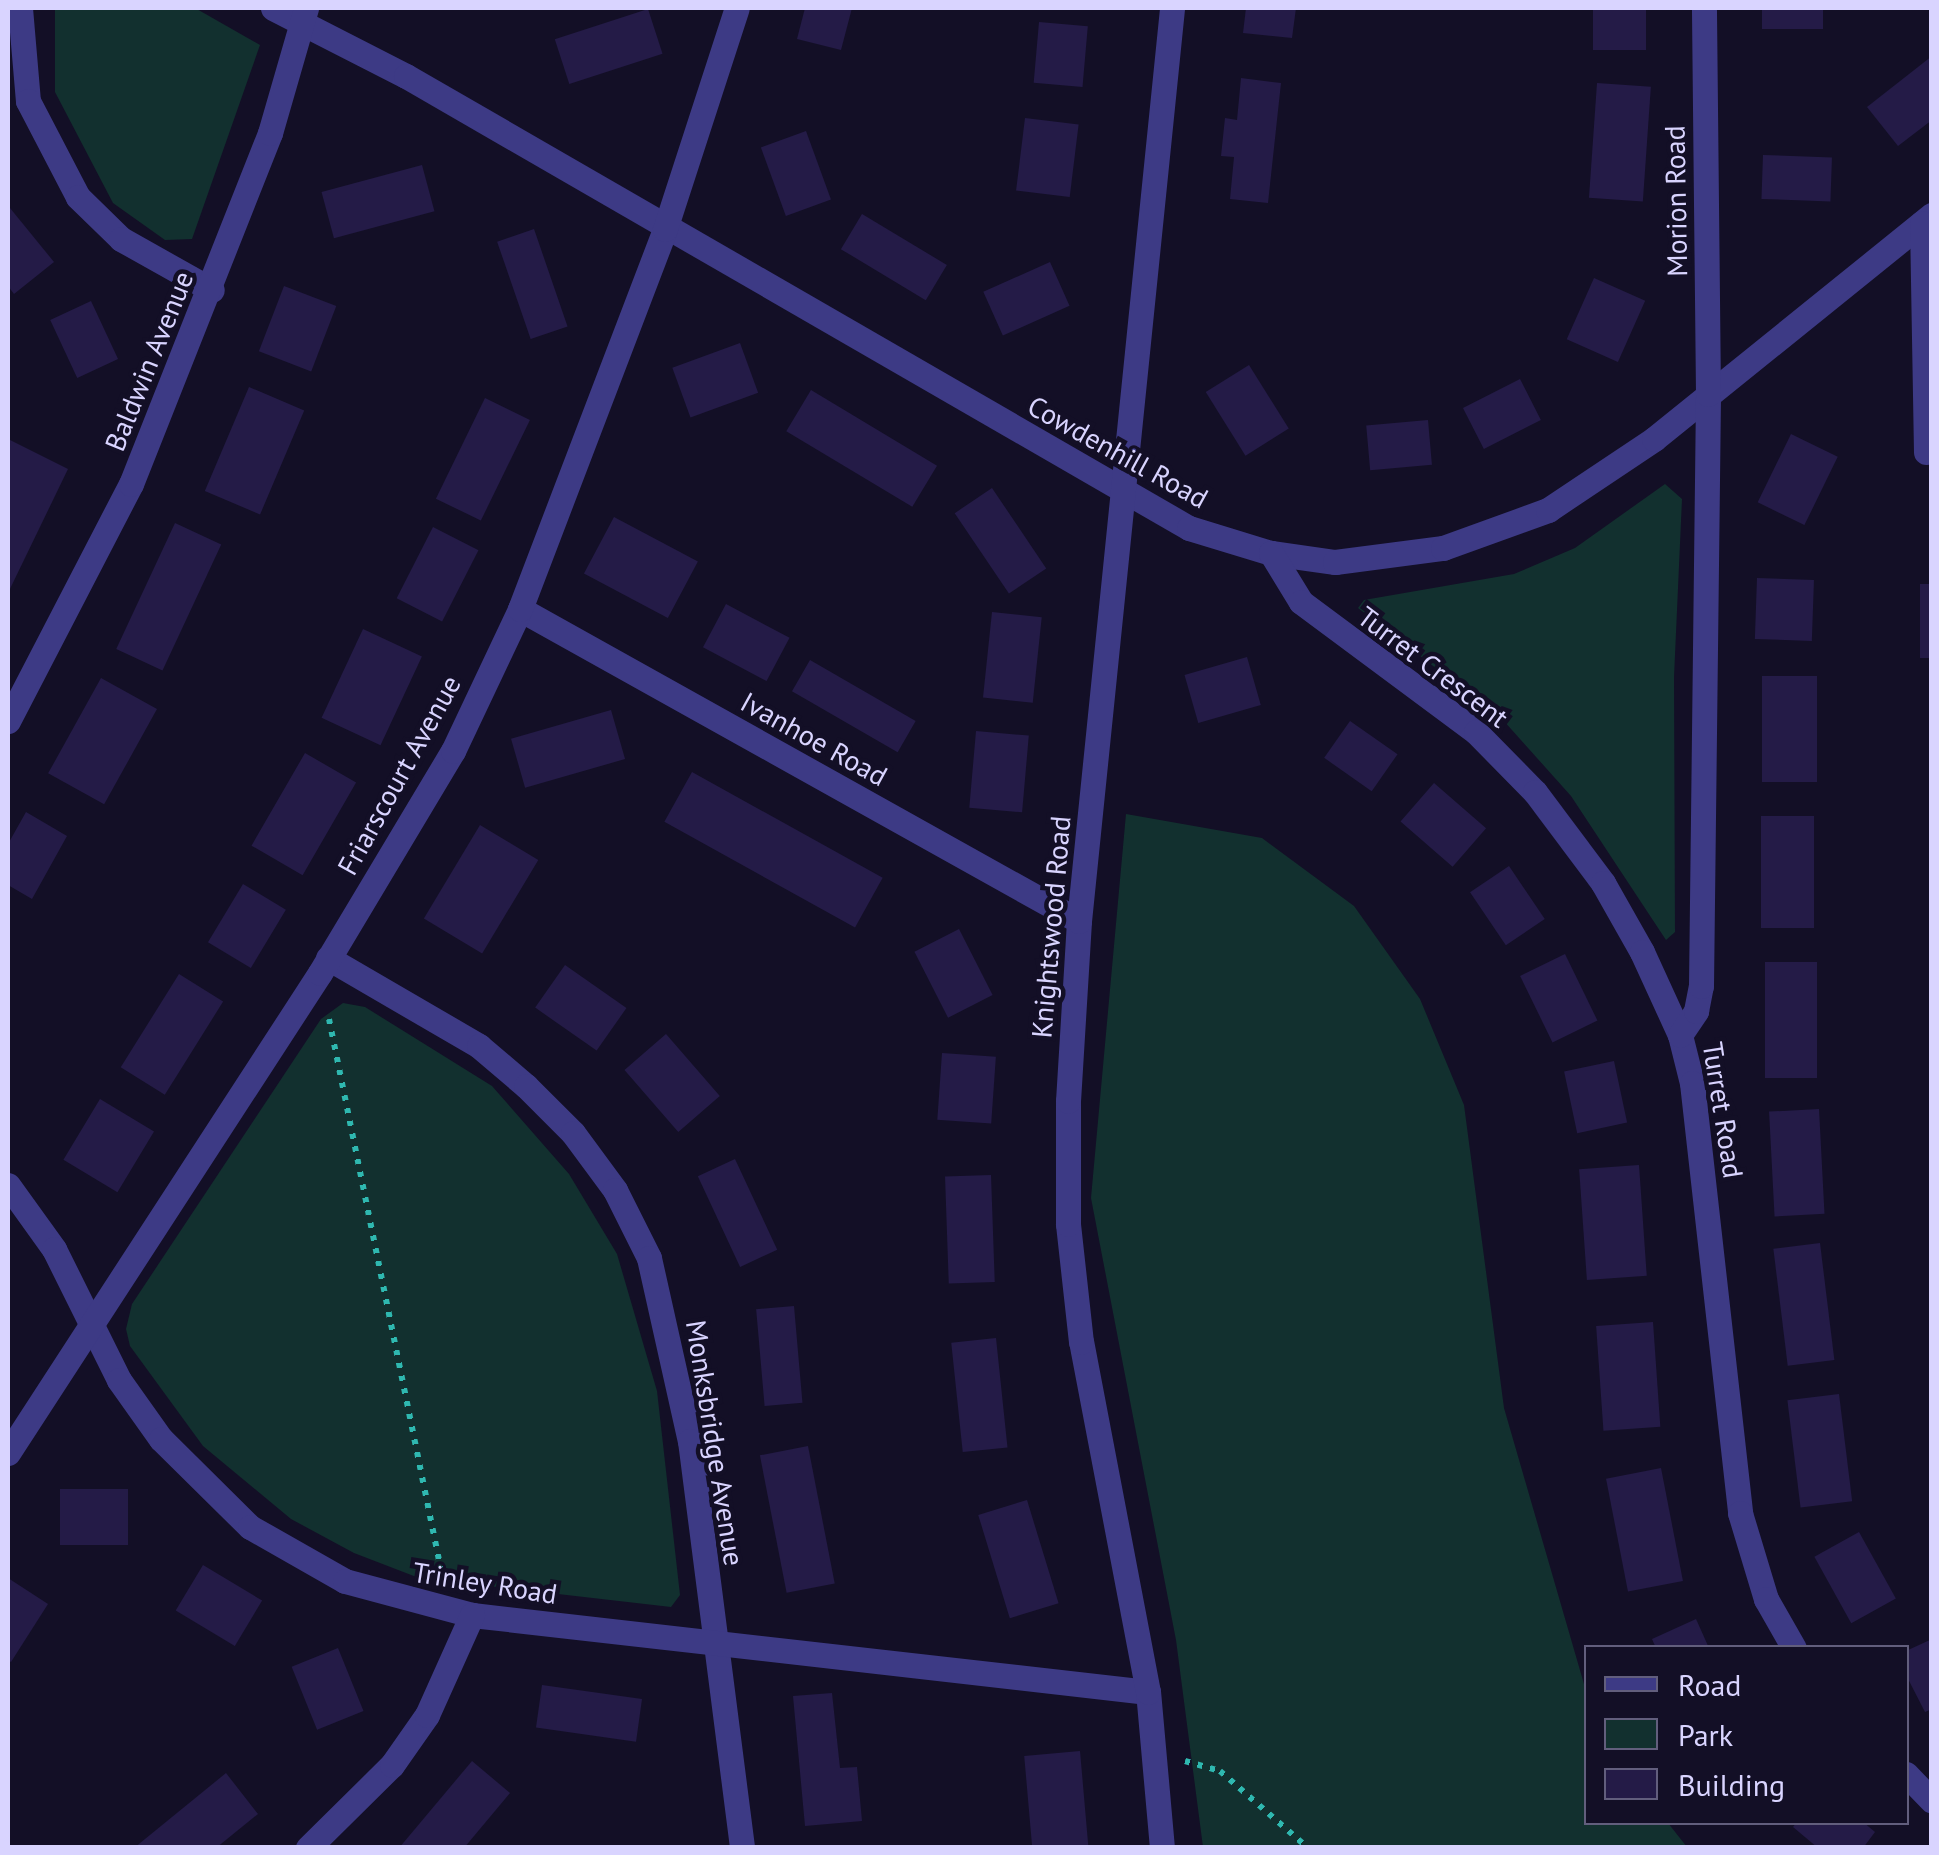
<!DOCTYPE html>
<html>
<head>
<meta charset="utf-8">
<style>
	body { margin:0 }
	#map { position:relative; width:1939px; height:1855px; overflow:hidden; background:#130f26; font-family:"PT Sans",sans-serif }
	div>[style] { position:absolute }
	.green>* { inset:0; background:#12302f }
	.building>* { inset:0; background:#241b47; transform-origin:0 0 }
	.path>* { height:6px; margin-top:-3px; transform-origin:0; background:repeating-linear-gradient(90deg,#2fb8b0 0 5px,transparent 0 13px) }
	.minor>* { height:25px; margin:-12.5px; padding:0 12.5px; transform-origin:12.5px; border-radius:12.5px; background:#3d3a85 }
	span { translate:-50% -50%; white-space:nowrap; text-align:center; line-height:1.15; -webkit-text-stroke:9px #130f26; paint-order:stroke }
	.street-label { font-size:28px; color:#d9d4ff }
	.frame { position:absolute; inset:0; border:10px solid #d9d4ff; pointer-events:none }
	.legend { position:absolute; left:1584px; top:1645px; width:325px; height:180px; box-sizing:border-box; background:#130f26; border:2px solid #625e7d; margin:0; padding:12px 18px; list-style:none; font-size:30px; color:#d9d4ff }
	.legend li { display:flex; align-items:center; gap:20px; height:50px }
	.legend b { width:50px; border:2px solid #625e7d }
</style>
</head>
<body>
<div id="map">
	<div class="green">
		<i style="clip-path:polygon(55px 8px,195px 8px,260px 45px,192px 239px,165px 240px,113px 203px,55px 92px)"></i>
		<i style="clip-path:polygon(1665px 484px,1682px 499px,1674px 677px,1675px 932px,1666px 940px,1571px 796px,1503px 720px,1358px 608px,1364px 600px,1514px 574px,1575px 548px)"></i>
		<i style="clip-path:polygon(1126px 814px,1262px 838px,1354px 906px,1420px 999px,1464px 1105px,1504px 1408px,1586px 1691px,1586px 1822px,1668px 1823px,1687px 1847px,1203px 1847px,1176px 1640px,1091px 1198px)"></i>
		<i style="clip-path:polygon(343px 1003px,365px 1007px,492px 1086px,569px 1174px,617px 1254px,657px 1391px,680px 1595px,671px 1607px,419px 1578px,354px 1553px,291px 1519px,203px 1446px,130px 1346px,126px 1329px,132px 1304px,321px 1019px)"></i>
	</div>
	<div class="building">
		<i style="clip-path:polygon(805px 8px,852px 8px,841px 50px,797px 39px)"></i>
		<i style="clip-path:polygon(1246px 8px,1296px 8px,1292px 38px,1243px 33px)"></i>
		<i style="left:1593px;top:8px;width:53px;height:42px"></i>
		<i style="left:1762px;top:8px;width:61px;height:21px"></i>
		<i style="left:648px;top:9px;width:47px;height:98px;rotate:72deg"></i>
		<i style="left:1039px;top:22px;width:49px;height:61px;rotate:5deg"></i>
		<i style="clip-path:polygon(1932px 56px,1932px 120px,1898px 146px,1867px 107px)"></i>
		<i style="clip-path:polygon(1241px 78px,1281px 83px,1268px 203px,1230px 199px,1234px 157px,1221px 156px,1225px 118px,1237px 120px)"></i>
		<i style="left:1597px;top:83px;width:54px;height:115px;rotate:4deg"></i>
		<i style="left:1025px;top:118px;width:54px;height:73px;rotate:7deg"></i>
		<i style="left:806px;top:131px;width:73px;height:48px;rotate:70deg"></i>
		<i style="left:1763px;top:155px;width:69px;height:44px;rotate:2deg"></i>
		<i style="left:422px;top:165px;width:48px;height:104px;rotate:75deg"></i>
		<i style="clip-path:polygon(10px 208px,54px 262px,14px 294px,8px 286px)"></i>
		<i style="left:862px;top:214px;width:99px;height:41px;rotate:31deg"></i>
		<i style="left:534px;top:229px;width:103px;height:39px;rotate:71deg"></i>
		<i style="left:1050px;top:262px;width:48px;height:73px;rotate:66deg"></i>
		<i style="left:1594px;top:278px;width:56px;height:67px;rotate:24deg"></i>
		<i style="left:284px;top:286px;width:56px;height:70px;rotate:21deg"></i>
		<i style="left:91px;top:301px;width:64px;height:45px;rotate:65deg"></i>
		<i style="left:740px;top:343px;width:53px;height:72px;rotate:70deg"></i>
		<i style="left:1249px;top:365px;width:75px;height:51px;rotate:58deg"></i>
		<i style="left:1520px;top:379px;width:46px;height:64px;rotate:63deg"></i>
		<i style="left:249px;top:387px;width:60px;height:113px;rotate:23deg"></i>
		<i style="left:811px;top:390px;width:147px;height:48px;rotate:31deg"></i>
		<i style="left:485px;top:398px;width:50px;height:112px;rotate:26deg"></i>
		<i style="left:1428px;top:420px;width:45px;height:62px;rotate:85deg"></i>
		<i style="left:1791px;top:434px;width:52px;height:76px;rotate:26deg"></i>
		<i style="clip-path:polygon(8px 439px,68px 469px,8px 593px)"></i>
		<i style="left:992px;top:488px;width:97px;height:45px;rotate:56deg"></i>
		<i style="left:614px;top:517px;width:95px;height:64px;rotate:28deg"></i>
		<i style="left:175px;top:523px;width:51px;height:139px;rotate:25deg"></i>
		<i style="left:433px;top:527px;width:51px;height:80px;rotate:27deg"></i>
		<i style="left:1757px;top:578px;width:57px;height:61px;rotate:2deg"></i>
		<i style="left:1920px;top:584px;width:12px;height:74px"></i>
		<i style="left:726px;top:604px;width:72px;height:49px;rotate:28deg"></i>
		<i style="left:992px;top:612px;width:50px;height:86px;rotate:6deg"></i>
		<i style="left:363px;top:629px;width:65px;height:98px;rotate:25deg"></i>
		<i style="left:1247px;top:657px;width:50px;height:65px;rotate:74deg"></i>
		<i style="left:810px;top:660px;width:122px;height:36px;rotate:30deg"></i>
		<i style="left:1762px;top:676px;width:55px;height:106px"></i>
		<i style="left:101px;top:678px;width:64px;height:109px;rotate:29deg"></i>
		<i style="left:611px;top:710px;width:51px;height:104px;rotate:74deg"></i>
		<i style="left:1350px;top:721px;width:58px;height:45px;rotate:35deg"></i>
		<i style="left:976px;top:731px;width:53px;height:77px;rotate:5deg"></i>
		<i style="left:305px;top:753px;width:59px;height:107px;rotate:30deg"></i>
		<i style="left:692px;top:772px;width:218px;height:57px;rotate:29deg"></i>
		<i style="left:1434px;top:783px;width:69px;height:51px;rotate:41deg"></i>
		<i style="clip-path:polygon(26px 812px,67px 836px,32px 899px,8px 885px,8px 844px)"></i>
		<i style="left:1761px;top:816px;width:53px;height:112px"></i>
		<i style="left:480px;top:825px;width:68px;height:109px;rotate:31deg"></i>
		<i style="left:1509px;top:866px;width:64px;height:47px;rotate:56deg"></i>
		<i style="left:243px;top:884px;width:50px;height:68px;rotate:31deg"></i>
		<i style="left:959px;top:929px;width:74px;height:50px;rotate:63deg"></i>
		<i style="left:1565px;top:954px;width:74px;height:50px;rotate:64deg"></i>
		<i style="left:1765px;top:962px;width:52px;height:116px"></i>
		<i style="left:565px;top:965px;width:75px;height:52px;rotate:35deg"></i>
		<i style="left:179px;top:974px;width:52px;height:110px;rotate:32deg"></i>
		<i style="left:666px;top:1034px;width:82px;height:55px;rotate:49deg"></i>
		<i style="left:942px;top:1053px;width:54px;height:67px;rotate:4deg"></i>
		<i style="left:1614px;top:1061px;width:63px;height:51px;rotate:78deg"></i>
		<i style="left:100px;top:1099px;width:63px;height:71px;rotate:31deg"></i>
		<i style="left:1819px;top:1109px;width:105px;height:50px;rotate:87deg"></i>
		<i style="left:735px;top:1159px;width:100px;height:41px;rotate:65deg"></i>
		<i style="left:1639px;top:1165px;width:111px;height:60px;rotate:86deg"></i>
		<i style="left:991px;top:1175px;width:107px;height:46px;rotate:88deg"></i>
		<i style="left:1820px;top:1243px;width:118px;height:47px;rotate:83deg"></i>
		<i style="left:794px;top:1306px;width:97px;height:38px;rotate:85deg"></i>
		<i style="left:1653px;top:1322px;width:105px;height:57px;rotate:86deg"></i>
		<i style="left:996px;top:1338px;width:110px;height:45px;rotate:84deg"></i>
		<i style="left:1839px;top:1394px;width:108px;height:52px;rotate:83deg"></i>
		<i style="left:808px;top:1446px;width:140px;height:49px;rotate:79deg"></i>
		<i style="left:1661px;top:1468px;width:115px;height:56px;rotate:79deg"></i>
		<i style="left:60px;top:1489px;width:68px;height:56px"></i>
		<i style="left:1027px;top:1500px;width:108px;height:51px;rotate:73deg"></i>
		<i style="left:1859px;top:1532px;width:76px;height:51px;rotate:61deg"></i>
		<i style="left:203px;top:1565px;width:69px;height:53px;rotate:31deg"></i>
		<i style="clip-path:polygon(8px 1578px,48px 1604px,11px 1662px,8px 1660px)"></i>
		<i style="clip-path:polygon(1696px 1619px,1709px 1648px,1656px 1648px,1652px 1639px)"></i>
		<i style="clip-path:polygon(1932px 1639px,1932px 1709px,1925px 1712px,1906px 1675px,1906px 1651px)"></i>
		<i style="left:338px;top:1648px;width:68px;height:50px;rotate:68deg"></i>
		<i style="left:542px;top:1685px;width:101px;height:43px;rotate:8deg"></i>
		<i style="clip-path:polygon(832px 1693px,840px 1768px,857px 1767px,862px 1821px,805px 1826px,793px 1696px)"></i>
		<i style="left:1080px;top:1751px;width:97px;height:56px;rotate:85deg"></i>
		<i style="clip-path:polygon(472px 1761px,510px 1793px,464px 1848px,399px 1848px)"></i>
		<i style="clip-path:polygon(226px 1773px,258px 1814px,216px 1848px,134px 1848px)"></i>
		<i style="clip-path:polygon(1797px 1822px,1863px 1822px,1875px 1832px,1863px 1848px,1818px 1848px,1793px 1827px)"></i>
	</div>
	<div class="path">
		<i style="left:329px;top:1019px;width:567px;rotate:78.51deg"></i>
		<i style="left:1185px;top:1761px;width:36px;rotate:16deg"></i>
		<i style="left:1220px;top:1771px;width:117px;rotate:41.2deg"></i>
	</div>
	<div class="minor">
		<i style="left:20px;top:8px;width:93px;rotate:85.1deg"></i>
		<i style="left:28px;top:101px;width:108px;rotate:62.5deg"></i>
		<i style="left:78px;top:197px;width:60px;rotate:44.3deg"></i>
		<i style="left:121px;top:239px;width:104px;rotate:29.3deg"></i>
		<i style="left:273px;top:8px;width:149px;rotate:27.1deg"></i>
		<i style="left:406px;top:76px;width:904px;rotate:30deg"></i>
		<i style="left:1189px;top:528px;width:86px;rotate:17deg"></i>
		<i style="left:1271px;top:553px;width:65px;rotate:8deg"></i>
		<i style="left:1335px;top:562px;width:109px;rotate:-7.4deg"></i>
		<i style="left:1443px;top:548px;width:112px;rotate:-19.9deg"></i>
		<i style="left:1548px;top:510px;width:128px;rotate:-33.8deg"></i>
		<i style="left:1654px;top:439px;width:357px;rotate:-38.9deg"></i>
		<i style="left:1922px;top:223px;width:229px;rotate:89deg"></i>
		<i style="left:1271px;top:553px;width:57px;rotate:58.5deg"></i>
		<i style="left:1301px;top:602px;width:218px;rotate:36.6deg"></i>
		<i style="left:1476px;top:732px;width:84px;rotate:45.5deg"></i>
		<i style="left:1535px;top:792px;width:114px;rotate:53.2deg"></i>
		<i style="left:1603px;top:883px;width:79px;rotate:60.5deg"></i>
		<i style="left:1642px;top:952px;width:91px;rotate:65.4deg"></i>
		<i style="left:1680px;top:1035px;width:49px;rotate:76deg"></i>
		<i style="left:1692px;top:1083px;width:433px;rotate:83.6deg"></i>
		<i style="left:1740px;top:1513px;width:90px;rotate:73.2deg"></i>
		<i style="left:1766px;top:1599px;width:56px;rotate:60.3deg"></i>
		<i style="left:520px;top:609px;width:640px;rotate:29.17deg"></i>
		<i style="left:8px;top:721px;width:267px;rotate:-62.6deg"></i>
		<i style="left:131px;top:484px;width:378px;rotate:-68.4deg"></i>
		<i style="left:270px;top:133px;width:130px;rotate:-73.9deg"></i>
		<i style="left:328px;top:958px;width:175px;rotate:30.2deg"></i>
		<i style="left:479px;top:1046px;width:62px;rotate:40.4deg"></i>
		<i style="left:526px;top:1086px;width:66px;rotate:45deg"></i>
		<i style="left:573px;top:1133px;width:71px;rotate:53.6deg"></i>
		<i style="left:615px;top:1190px;width:76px;rotate:63.4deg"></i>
		<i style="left:649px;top:1258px;width:188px;rotate:77.4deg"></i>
		<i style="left:690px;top:1441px;width:410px;rotate:82.7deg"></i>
		<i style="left:1680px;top:1035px;width:29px;rotate:-56deg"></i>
		<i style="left:1696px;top:1011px;width:25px;rotate:-79deg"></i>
		<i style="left:1701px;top:986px;width:592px;rotate:-89.32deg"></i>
		<i style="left:1708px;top:394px;width:386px;rotate:-90.6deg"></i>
		<i style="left:8px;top:1185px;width:79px;rotate:54.3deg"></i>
		<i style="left:54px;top:1249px;width:146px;rotate:63.6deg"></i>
		<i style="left:119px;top:1380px;width:72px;rotate:54.6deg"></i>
		<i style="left:161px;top:1439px;width:125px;rotate:44.7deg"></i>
		<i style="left:250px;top:1527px;width:109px;rotate:29.6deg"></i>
		<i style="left:345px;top:1581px;width:131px;rotate:15deg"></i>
		<i style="left:472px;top:1615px;width:680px;rotate:6.5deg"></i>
		<i style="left:8px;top:1453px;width:572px;rotate:-56.98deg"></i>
		<i style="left:320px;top:973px;width:259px;rotate:-59.1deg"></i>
		<i style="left:453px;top:751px;width:157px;rotate:-64.7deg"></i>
		<i style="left:520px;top:609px;width:407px;rotate:-69.1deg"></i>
		<i style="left:665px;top:229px;width:232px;rotate:-72deg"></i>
		<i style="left:1906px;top:1774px;width:37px;rotate:46deg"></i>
		<i style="left:308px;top:1848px;width:118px;rotate:-44.7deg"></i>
		<i style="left:392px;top:1765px;width:61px;rotate:-55deg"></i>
		<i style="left:427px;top:1715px;width:110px;rotate:-65.8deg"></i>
		<i style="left:1162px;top:1848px;width:157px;rotate:-95.1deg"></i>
		<i style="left:1148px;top:1692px;width:356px;rotate:-100.8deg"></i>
		<i style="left:1081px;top:1342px;width:119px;rotate:-96.3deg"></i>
		<i style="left:1068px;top:1224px;width:123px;rotate:-90deg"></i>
		<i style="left:1068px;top:1101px;width:180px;rotate:-86.5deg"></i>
		<i style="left:1079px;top:921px;width:918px;rotate:-84.18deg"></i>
	</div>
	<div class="street-label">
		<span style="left:1676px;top:201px;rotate:-91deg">Morion Road</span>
		<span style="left:149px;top:361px;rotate:-68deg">Baldwin Avenue</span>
		<span style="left:1118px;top:452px;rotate:29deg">Cowdenhill Road</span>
		<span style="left:1433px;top:667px;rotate:37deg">Turret Crescent</span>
		<span style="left:814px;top:739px;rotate:29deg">Ivanhoe Road</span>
		<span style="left:399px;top:775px;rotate:-61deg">Friarscourt Avenue</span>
		<span style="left:1051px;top:927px;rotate:-85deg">Knightswood Road</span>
		<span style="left:1723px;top:1110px;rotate:81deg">Turret Road</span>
		<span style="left:715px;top:1443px;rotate:81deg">Monksbridge Avenue</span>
		<span style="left:485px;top:1583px;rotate:9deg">Trinley Road</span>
	</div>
	<div class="frame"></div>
	<ul class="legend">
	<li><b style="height:12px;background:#3d3a85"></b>Road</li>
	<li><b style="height:28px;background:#12302f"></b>Park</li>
	<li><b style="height:28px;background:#241b47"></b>Building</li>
	</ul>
</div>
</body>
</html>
